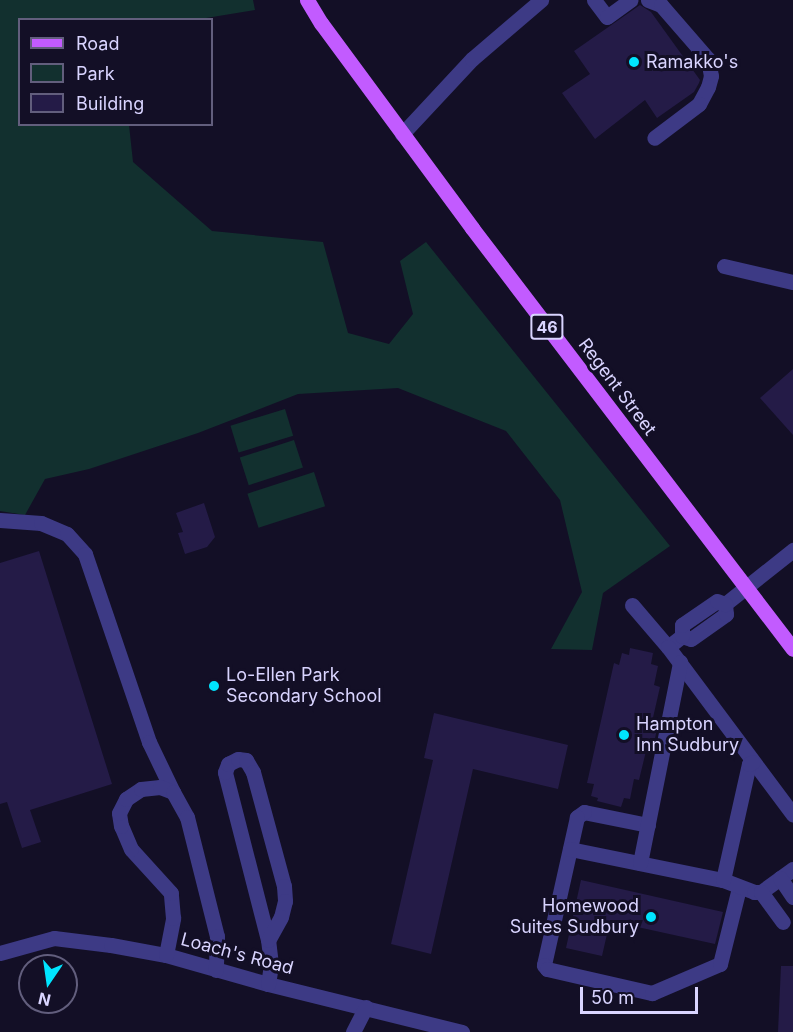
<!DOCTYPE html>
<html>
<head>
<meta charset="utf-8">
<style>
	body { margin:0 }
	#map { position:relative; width:793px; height:1032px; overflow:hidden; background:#130f26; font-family:Inter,sans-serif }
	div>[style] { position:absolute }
	.green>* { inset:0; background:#12302f; transform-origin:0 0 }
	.building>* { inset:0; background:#241b47 }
	.minor>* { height:15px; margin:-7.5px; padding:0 7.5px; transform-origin:7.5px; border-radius:7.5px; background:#3d3a85 }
	.major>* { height:15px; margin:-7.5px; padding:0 7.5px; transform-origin:7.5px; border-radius:7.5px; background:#c25bff }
	.dots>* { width:16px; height:16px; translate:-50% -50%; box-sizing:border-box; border:3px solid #130f26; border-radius:50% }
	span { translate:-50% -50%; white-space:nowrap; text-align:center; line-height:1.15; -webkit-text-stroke:6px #130f26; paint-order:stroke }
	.shield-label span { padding:2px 4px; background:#130f26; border:2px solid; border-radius:4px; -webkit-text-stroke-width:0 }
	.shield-label { font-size:16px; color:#d9d4ff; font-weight:700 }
	.poi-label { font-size:18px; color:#d9d4ff }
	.left { translate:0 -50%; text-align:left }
	.right { translate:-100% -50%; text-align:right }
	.street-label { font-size:18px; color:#d9d4ff }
	.legend { position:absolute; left:18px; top:18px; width:195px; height:108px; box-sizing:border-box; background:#130f26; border:2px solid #625e7d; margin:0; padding:8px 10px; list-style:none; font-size:18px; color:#d9d4ff }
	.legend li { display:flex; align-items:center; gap:12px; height:30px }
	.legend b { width:30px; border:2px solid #625e7d }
	.north { position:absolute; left:18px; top:954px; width:60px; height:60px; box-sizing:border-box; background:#130f26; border:2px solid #625e7d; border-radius:50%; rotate:193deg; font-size:16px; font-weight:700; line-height:24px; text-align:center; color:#d9d4ff }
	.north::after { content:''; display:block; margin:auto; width:21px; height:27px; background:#00e5ff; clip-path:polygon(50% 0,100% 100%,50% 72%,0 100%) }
	.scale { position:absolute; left:580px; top:987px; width:118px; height:27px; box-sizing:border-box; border:3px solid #d9d4ff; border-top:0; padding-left:8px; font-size:18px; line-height:21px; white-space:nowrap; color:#d9d4ff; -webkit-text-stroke:4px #130f26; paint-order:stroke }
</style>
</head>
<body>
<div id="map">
	<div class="green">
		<i style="clip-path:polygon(0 0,253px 0,255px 10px,200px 19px,20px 20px,20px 124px,129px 125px,133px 162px,212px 231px,323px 242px,348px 333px,389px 344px,413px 314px,400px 261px,426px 242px,670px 546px,603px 593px,592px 650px,551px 649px,582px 592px,560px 500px,506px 431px,398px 388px,298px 394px,198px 433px,89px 469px,45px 479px,25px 515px,0 511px)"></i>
		<i style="left:285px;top:409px;width:28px;height:57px;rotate:73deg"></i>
		<i style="left:294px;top:440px;width:29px;height:57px;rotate:72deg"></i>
		<i style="left:314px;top:472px;width:36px;height:70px;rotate:72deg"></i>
	</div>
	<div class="building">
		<i style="clip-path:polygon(640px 5px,651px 12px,700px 80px,699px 83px,694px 92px,657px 118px,645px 100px,595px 139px,562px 93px,590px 74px,574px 51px)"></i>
		<i style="clip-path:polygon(793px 369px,793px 435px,760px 398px)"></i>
		<i style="clip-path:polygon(204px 503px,215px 537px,207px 547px,185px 554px,178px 533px,183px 532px,176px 513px)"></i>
		<i style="clip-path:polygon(39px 551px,112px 784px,30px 810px,41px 842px,22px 848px,7px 802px,0 804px,0 563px)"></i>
		<i style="clip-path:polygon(630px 648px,653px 653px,651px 664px,658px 666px,654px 685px,660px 687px,652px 722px,658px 723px,653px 749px,647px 747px,639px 780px,634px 779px,630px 799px,624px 798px,621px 807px,597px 801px,598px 798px,591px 796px,594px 784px,587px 783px,614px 663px,619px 665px,622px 653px,629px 655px)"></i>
		<i style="clip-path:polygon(434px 713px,568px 745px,558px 789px,473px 769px,431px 954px,391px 944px,433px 760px,424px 758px)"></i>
		<i style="clip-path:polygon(581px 880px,723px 912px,715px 944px,610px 921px,602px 956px,566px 948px)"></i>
		<i style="clip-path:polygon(781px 966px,793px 966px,793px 1032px,778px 1032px)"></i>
	</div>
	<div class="minor">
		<i style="left:594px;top:0;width:21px;rotate:53deg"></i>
		<i style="left:607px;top:17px;width:29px;rotate:-36deg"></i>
		<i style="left:648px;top:0;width:14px;rotate:21deg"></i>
		<i style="left:661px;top:5px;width:72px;rotate:49deg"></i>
		<i style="left:708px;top:59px;width:17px;rotate:80deg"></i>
		<i style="left:711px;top:76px;width:11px;rotate:105deg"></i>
		<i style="left:708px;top:87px;width:19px;rotate:118deg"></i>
		<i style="left:699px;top:104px;width:56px;rotate:142.9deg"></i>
		<i style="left:402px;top:134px;width:103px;rotate:-47deg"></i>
		<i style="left:472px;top:59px;width:91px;rotate:-40.5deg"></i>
		<i style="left:724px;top:266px;width:71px;rotate:13.1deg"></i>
		<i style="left:0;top:520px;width:41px;rotate:4.2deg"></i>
		<i style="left:41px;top:523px;width:28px;rotate:23deg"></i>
		<i style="left:67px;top:534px;width:27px;rotate:48deg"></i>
		<i style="left:85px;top:554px;width:199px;rotate:71.2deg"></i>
		<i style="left:149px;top:742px;width:55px;rotate:64.4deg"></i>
		<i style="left:725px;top:604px;width:87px;rotate:-38.5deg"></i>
		<i style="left:632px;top:605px;width:55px;rotate:49.4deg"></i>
		<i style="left:668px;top:647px;width:18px;rotate:-38deg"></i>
		<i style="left:682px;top:636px;width:9px;rotate:18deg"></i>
		<i style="left:691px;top:639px;width:43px;rotate:-35.5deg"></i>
		<i style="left:726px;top:614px;width:10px;rotate:-96deg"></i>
		<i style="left:682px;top:636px;width:11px;rotate:-90deg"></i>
		<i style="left:682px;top:625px;width:42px;rotate:-34.4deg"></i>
		<i style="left:717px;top:601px;width:9px;rotate:21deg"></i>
		<i style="left:668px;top:647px;width:209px;rotate:53.3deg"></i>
		<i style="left:648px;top:825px;width:65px;rotate:-168.5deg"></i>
		<i style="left:584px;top:812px;width:9px;rotate:144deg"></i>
		<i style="left:577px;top:817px;width:152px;rotate:102.6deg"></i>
		<i style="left:544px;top:965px;width:5px;rotate:53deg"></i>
		<i style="left:547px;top:969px;width:108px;rotate:12.9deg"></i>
		<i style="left:652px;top:993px;width:74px;rotate:-23.1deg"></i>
		<i style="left:720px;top:964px;width:78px;rotate:-76deg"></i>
		<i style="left:570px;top:849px;width:156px;rotate:11.5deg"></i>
		<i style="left:723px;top:880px;width:33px;rotate:21deg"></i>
		<i style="left:754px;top:892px;width:7px"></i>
		<i style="left:761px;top:892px;width:39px;rotate:-36deg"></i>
		<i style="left:640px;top:863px;width:205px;rotate:-78.7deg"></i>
		<i style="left:780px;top:878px;width:23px;rotate:56deg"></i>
		<i style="left:723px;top:880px;width:119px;rotate:-77.4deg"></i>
		<i style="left:749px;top:764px;width:4px;rotate:-27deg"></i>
		<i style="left:761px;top:892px;width:37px;rotate:54deg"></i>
		<i style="left:0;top:953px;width:56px;rotate:-15.5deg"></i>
		<i style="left:54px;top:938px;width:57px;rotate:7deg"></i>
		<i style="left:111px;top:945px;width:56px;rotate:10.3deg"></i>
		<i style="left:166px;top:955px;width:106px;rotate:15.9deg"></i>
		<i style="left:268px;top:984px;width:200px;rotate:13.9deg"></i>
		<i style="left:166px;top:955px;width:38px;rotate:-79deg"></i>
		<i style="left:173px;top:918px;width:25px;rotate:-95deg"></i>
		<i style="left:171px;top:893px;width:59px;rotate:-132.3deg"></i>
		<i style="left:131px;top:849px;width:25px;rotate:-113deg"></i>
		<i style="left:121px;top:826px;width:13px;rotate:-99deg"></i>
		<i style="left:119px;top:813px;width:16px;rotate:-63deg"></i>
		<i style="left:126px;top:799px;width:18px;rotate:-34deg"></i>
		<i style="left:141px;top:789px;width:19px;rotate:-6deg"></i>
		<i style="left:160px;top:787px;width:14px;rotate:21deg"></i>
		<i style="left:173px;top:792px;width:29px;rotate:61deg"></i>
		<i style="left:187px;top:817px;width:123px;rotate:75.9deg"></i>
		<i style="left:217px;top:936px;width:34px;rotate:92deg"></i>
		<i style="left:268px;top:984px;width:20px;rotate:-81deg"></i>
		<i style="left:271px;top:964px;width:24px;rotate:-97deg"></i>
		<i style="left:268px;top:940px;width:173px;rotate:-104.4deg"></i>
		<i style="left:225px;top:772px;width:9px;rotate:-69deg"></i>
		<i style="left:228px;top:764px;width:11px;rotate:-27deg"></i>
		<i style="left:238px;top:759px;width:8px;rotate:7deg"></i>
		<i style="left:246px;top:760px;width:14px;rotate:60deg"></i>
		<i style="left:253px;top:772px;width:118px;rotate:74.8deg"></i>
		<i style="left:284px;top:886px;width:15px;rotate:86deg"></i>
		<i style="left:285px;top:901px;width:16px;rotate:104deg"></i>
		<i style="left:281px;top:917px;width:26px;rotate:119deg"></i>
		<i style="left:353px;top:1032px;width:28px;rotate:-63deg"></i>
	</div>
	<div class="major">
		<i style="left:307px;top:0;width:27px;rotate:59deg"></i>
		<i style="left:321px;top:23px;width:255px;rotate:53.6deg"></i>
		<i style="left:472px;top:228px;width:529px;rotate:52.68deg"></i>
	</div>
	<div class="dots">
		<i style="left:634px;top:62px;background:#00e5ff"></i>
		<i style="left:214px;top:686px;background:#00e5ff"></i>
		<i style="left:624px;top:735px;background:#00e5ff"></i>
		<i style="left:651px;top:917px;background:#00e5ff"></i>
	</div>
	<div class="shield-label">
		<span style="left:547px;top:327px">46</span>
	</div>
	<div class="poi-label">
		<span class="left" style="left:646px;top:62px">Ramakko's</span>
		<span class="left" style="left:226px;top:686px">Lo-Ellen Park<br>Secondary School</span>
		<span class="left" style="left:636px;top:735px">Hampton<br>Inn Sudbury</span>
		<span class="right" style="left:639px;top:917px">Homewood<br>Suites Sudbury</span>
	</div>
	<div class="street-label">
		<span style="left:617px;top:387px;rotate:53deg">Regent Street</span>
		<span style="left:237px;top:954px;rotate:15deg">Loach's Road</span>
	</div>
	<ul class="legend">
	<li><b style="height:8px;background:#c25bff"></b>Road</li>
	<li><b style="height:16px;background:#12302f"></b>Park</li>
	<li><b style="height:16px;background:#241b47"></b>Building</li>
	</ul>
	<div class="north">N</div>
	<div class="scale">50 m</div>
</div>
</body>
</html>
